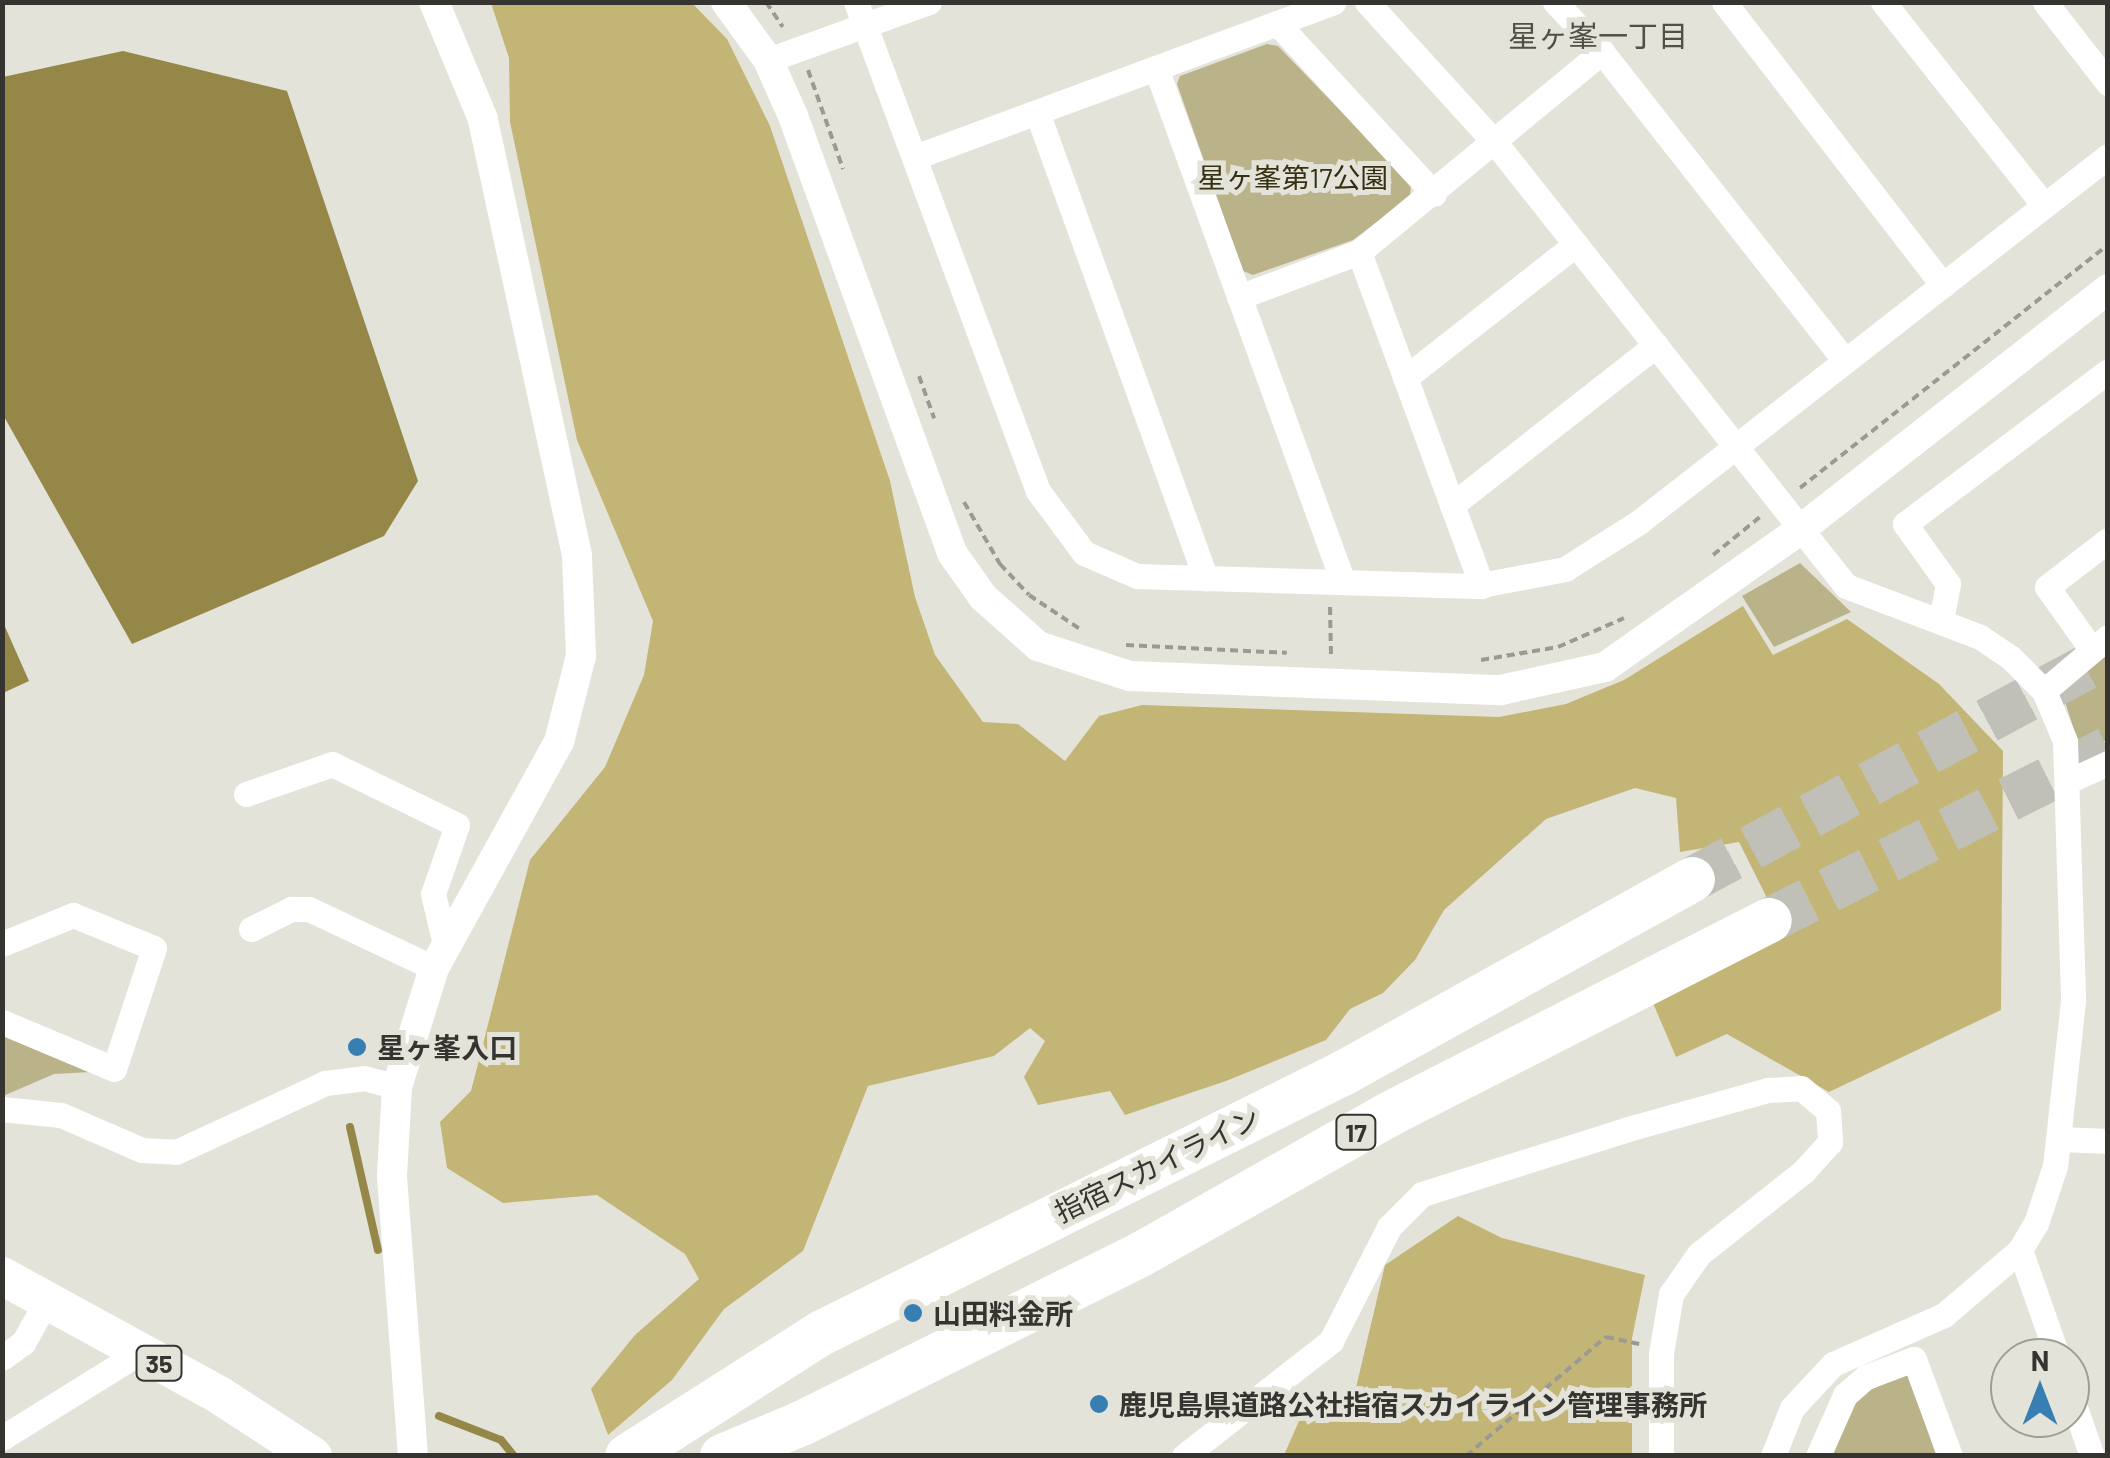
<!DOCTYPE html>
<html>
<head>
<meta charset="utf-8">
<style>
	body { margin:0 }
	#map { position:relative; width:2110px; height:1458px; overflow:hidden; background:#e4e3da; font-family:Barlow,"Noto Sans JP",sans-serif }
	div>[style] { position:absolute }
	.green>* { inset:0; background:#bab288 }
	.forest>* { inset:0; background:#c3b575 }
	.water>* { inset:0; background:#948748 }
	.stream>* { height:8px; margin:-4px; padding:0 4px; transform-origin:4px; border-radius:4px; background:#948748 }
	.motorway-tunnel>* { height:45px; margin-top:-22.5px; transform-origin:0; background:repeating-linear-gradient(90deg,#c1c0b8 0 45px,transparent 0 67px) }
	.path>* { height:4px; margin-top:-2px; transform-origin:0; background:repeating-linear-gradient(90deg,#9a9993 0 8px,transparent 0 13px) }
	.minor>* { height:25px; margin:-12.5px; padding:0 12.5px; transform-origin:12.5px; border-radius:12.5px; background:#fff }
	.tertiary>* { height:30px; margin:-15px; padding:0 15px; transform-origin:15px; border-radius:15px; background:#fff }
	.primary>* { height:38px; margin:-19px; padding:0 19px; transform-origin:19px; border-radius:19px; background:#fff }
	.motorway>* { height:45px; margin:-22.5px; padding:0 22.5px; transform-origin:22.5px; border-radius:22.5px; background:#fff }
	.dots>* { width:28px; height:28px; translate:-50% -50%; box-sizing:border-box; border:5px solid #e4e3da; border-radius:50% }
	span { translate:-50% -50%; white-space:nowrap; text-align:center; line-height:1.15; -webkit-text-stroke:10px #e4e3da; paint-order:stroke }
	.shield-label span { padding:2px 8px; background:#e4e3da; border:2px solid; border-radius:8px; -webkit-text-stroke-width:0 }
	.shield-label { font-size:25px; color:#353431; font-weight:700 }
	.park-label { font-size:28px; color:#363013 }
	.poi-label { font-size:28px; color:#353431; font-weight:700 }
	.left { translate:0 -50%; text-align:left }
	.street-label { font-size:28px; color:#353431 }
	.neighbourhood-label { font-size:30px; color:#504f48 }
	.frame { position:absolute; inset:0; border:5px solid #353431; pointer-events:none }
	.north { position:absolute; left:1990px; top:1338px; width:100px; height:100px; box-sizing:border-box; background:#e4e3da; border:2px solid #9e9d96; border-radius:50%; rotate:0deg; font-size:28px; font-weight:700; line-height:40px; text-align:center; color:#353431 }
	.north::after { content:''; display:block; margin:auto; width:35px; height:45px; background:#377fb3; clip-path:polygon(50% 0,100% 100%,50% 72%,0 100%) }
</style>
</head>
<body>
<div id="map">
	<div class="green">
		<i style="clip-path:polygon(1267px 44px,1278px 46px,1411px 184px,1410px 197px,1353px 240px,1253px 275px,1243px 271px,1177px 84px,1180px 76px)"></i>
		<i style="clip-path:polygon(1800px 563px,1851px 612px,1774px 647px,1742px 596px)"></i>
		<i style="clip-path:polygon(2107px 650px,2107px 740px,2081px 752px,2061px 689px)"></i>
		<i style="clip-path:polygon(2px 1033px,91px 1072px,54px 1074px,3px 1096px)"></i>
		<i style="clip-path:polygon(1908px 1374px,1936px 1455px,1830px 1456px,1855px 1396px)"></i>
	</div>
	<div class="forest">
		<i style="clip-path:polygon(491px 3px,692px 3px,727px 39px,770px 126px,890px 481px,915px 597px,935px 655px,983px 722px,1018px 724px,1065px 761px,1099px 716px,1142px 705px,1499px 717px,1566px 704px,1624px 680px,1743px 606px,1773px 655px,1847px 619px,1939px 684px,2003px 751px,2001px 1010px,1829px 1092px,1727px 1034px,1676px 1057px,1653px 1003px,1786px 936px,1739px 842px,1680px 852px,1676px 798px,1635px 788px,1546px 819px,1444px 910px,1415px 960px,1383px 993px,1350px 1009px,1326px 1040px,1226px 1081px,1125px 1115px,1110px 1091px,1038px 1105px,1024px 1077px,1045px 1041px,1030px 1028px,994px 1056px,868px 1086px,803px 1251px,724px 1309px,672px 1380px,608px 1435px,591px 1389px,635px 1335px,699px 1279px,685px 1254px,597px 1195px,503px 1203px,447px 1168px,440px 1122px,471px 1091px,530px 860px,605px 767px,644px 675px,653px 621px,577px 440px,510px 122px,509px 58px)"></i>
		<i style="clip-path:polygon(1458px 1216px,1502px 1238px,1645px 1275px,1632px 1338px,1632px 1455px,1284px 1455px,1311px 1394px,1355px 1392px,1385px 1265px)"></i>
	</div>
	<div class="water">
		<i style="clip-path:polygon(123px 51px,287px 91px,418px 481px,384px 536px,132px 644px,2px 413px,3px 77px)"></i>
		<i style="clip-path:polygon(2px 620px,29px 681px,3px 693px,2px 693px)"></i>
	</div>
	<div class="stream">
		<i style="left:350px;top:1127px;width:126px;rotate:77.2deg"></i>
		<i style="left:439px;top:1416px;width:66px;rotate:21.2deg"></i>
		<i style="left:501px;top:1440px;width:21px;rotate:51deg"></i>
	</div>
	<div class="motorway-tunnel">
		<i style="left:1692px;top:879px;width:472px;rotate:-28.3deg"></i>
		<i style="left:1769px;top:920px;width:380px;rotate:-26.8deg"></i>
	</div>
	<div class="path">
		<i style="left:766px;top:2px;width:30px;rotate:56deg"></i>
		<i style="left:808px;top:70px;width:105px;rotate:70.5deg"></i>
		<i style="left:919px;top:376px;width:45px;rotate:70.3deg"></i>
		<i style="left:1800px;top:488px;width:392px;rotate:-38.3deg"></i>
		<i style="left:964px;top:502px;width:72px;rotate:59.9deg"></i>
		<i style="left:1000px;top:564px;width:42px;rotate:46.9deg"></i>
		<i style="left:1029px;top:595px;width:61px;rotate:33.7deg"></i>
		<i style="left:1713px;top:555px;width:60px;rotate:-39deg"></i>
		<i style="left:1330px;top:607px;width:48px;rotate:88.8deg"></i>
		<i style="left:1126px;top:645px;width:161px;rotate:2.8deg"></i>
		<i style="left:1481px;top:660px;width:78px;rotate:-9.6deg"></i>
		<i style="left:1558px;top:647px;width:72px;rotate:-23.7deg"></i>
		<i style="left:1466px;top:1456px;width:184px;rotate:-40.4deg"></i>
		<i style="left:1606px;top:1337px;width:34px;rotate:12deg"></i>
	</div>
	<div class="minor">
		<i style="left:856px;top:2px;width:522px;rotate:69.59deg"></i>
		<i style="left:1038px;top:491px;width:77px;rotate:53.4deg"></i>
		<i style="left:1084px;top:553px;width:58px;rotate:23.5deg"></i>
		<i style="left:1137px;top:576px;width:339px;rotate:1.7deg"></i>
		<i style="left:1476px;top:586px;width:91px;rotate:-10.8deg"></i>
		<i style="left:1565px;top:569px;width:88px;rotate:-32.4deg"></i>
		<i style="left:1639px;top:522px;width:595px;rotate:-37.97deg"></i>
		<i style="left:1367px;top:2px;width:193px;rotate:47.7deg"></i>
		<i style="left:1497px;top:145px;width:562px;rotate:51.64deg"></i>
		<i style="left:1846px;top:586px;width:143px;rotate:20.8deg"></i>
		<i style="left:1980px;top:637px;width:37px;rotate:34deg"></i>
		<i style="left:2011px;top:658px;width:47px;rotate:45deg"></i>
		<i style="left:2044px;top:691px;width:54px;rotate:67.2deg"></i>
		<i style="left:2065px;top:741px;width:260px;rotate:88.2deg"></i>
		<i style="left:2073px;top:1001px;width:166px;rotate:96.2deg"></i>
		<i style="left:2055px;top:1166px;width:60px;rotate:108.4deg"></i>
		<i style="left:2036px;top:1223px;width:31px;rotate:121deg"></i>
		<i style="left:2020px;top:1250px;width:100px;rotate:139.5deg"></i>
		<i style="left:1944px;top:1315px;width:121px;rotate:156.2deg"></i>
		<i style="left:1833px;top:1364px;width:60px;rotate:133deg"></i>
		<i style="left:1792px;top:1408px;width:52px;rotate:111.6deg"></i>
		<i style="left:1555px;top:2px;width:69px;rotate:46.8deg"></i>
		<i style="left:1602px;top:52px;width:393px;rotate:51.8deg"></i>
		<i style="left:1724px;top:2px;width:358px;rotate:52.3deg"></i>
		<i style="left:1883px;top:2px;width:259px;rotate:51.6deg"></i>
		<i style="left:2045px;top:2px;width:103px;rotate:52.1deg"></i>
		<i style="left:1277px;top:23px;width:232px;rotate:47.4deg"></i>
		<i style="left:768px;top:60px;width:171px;rotate:-19.8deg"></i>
		<i style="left:1156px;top:68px;width:547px;rotate:70.01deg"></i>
		<i style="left:1037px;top:112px;width:496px;rotate:70.1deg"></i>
		<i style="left:915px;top:157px;width:446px;rotate:-20.3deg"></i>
		<i style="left:1359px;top:252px;width:356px;rotate:69.8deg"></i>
		<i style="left:1239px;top:297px;width:128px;rotate:-20.6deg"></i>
		<i style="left:1359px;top:252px;width:315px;rotate:-39.5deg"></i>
		<i style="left:1405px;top:378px;width:217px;rotate:-38.1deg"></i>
		<i style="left:1452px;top:505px;width:259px;rotate:-38.1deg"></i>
		<i style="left:1941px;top:620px;width:37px;rotate:-79deg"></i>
		<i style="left:1948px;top:584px;width:74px;rotate:-125.6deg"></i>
		<i style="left:1905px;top:524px;width:254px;rotate:-37deg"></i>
		<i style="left:2092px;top:650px;width:77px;rotate:-125.5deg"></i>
		<i style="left:2047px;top:587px;width:77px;rotate:-37.6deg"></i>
		<i style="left:2044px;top:691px;width:84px;rotate:-40.2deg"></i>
		<i style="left:2071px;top:780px;width:41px;rotate:-24.7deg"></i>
		<i style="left:246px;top:794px;width:91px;rotate:-19.2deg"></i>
		<i style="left:332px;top:764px;width:139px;rotate:26deg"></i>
		<i style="left:457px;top:825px;width:73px;rotate:109.2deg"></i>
		<i style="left:433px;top:894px;width:56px;rotate:76.5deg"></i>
		<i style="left:251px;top:929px;width:45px;rotate:-26.6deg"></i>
		<i style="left:291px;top:909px;width:18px"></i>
		<i style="left:309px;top:909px;width:138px;rotate:25.3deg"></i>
		<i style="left:2px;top:944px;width:77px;rotate:-22.2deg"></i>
		<i style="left:73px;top:915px;width:87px;rotate:22.2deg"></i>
		<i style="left:154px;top:948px;width:127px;rotate:108.3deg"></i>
		<i style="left:114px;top:1069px;width:121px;rotate:-157.2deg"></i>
		<i style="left:2px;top:1109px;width:59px;rotate:5.8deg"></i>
		<i style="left:61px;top:1115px;width:88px;rotate:23.4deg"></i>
		<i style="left:142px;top:1150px;width:34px;rotate:3deg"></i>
		<i style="left:176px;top:1152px;width:164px;rotate:-24.8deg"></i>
		<i style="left:325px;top:1083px;width:39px;rotate:-7deg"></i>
		<i style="left:364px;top:1078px;width:34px;rotate:15deg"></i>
		<i style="left:2059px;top:1139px;width:49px;rotate:2.3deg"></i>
		<i style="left:2020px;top:1250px;width:114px;rotate:70.6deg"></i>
		<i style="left:2px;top:1358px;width:26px;rotate:-36deg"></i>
		<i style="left:23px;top:1343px;width:49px;rotate:-60.8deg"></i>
		<i style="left:2070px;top:1393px;width:67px;rotate:70.8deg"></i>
		<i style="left:2px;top:1438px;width:163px;rotate:-31.9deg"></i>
		<i style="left:1184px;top:1456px;width:187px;rotate:-38deg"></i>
		<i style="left:1331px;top:1341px;width:128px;rotate:-63deg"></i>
		<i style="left:1389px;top:1227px;width:47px;rotate:-45deg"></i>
		<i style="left:1422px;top:1194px;width:216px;rotate:-17.5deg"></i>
		<i style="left:1628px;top:1129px;width:145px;rotate:-15.6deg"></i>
		<i style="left:1768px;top:1090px;width:33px;rotate:-3deg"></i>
		<i style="left:1801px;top:1088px;width:35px;rotate:40deg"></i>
		<i style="left:1828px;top:1111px;width:31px;rotate:86deg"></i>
		<i style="left:1830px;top:1142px;width:39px;rotate:132deg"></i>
		<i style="left:1804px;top:1171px;width:134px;rotate:141.7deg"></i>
		<i style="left:1699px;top:1254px;width:49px;rotate:125deg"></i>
		<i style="left:1671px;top:1294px;width:61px;rotate:99.5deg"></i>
		<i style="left:1661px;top:1354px;width:102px;rotate:90deg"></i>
		<i style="left:1818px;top:1456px;width:67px;rotate:-66.1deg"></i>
		<i style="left:1845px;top:1395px;width:28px;rotate:-41deg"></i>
		<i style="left:1866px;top:1377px;width:51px;rotate:-20.6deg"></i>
		<i style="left:1914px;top:1359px;width:103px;rotate:69.6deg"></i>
	</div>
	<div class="tertiary">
		<i style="left:726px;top:2px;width:72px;rotate:54.1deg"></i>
		<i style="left:768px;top:60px;width:61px;rotate:65.9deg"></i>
		<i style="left:793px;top:116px;width:465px;rotate:70deg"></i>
		<i style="left:952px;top:553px;width:54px;rotate:54.8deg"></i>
		<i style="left:983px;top:597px;width:74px;rotate:41.7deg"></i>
		<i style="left:1038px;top:646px;width:97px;rotate:18.1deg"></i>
		<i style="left:1130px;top:676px;width:371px;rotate:2.2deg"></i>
		<i style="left:1501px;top:690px;width:107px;rotate:-12.5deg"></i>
		<i style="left:1605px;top:667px;width:240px;rotate:-35.1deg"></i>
		<i style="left:1801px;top:529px;width:390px;rotate:-38deg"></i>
		<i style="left:413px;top:1456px;width:281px;rotate:-94.3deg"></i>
		<i style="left:392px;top:1176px;width:89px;rotate:-86.8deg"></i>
		<i style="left:397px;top:1087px;width:125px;rotate:-72.7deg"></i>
		<i style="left:434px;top:968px;width:258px;rotate:-61.1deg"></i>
		<i style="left:559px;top:742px;width:89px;rotate:-75.7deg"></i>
		<i style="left:581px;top:656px;width:101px;rotate:-92.3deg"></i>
		<i style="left:577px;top:555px;width:446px;rotate:-102.2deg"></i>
		<i style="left:483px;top:119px;width:127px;rotate:-112.7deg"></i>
	</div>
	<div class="primary">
		<i style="left:2px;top:1276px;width:247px;rotate:28.7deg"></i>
		<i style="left:219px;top:1395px;width:112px;rotate:33deg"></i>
	</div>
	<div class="motorway">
		<i style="left:627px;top:1456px;width:231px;rotate:-32.5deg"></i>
		<i style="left:822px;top:1332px;width:581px;rotate:-26.48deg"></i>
		<i style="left:1342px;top:1073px;width:400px;rotate:-29deg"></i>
		<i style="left:722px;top:1456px;width:88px;rotate:-22.8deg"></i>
		<i style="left:803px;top:1422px;width:377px;rotate:-26.5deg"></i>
		<i style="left:1140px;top:1254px;width:287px;rotate:-29.4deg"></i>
		<i style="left:1390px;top:1113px;width:425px;rotate:-27deg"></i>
	</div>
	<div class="dots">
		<i style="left:357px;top:1047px;background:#377fb3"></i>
		<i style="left:913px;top:1313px;background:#377fb3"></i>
		<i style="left:1099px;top:1404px;background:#377fb3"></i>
	</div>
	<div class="shield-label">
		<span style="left:1356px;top:1132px">17</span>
		<span style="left:159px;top:1363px">35</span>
	</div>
	<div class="park-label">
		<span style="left:1293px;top:177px">星ヶ峯第17公園</span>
	</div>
	<div class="poi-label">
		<span class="left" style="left:377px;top:1047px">星ヶ峯入口</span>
		<span class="left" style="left:933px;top:1313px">山田料金所</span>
		<span class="left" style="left:1119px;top:1404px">鹿児島県道路公社指宿スカイライン管理事務所</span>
	</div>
	<div class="street-label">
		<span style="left:1157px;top:1164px;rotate:-26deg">指宿スカイライン</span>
	</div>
	<div class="neighbourhood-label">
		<span style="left:1598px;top:35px">星ヶ峯一丁目</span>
	</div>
	<div class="frame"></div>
	<div class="north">N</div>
</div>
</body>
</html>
